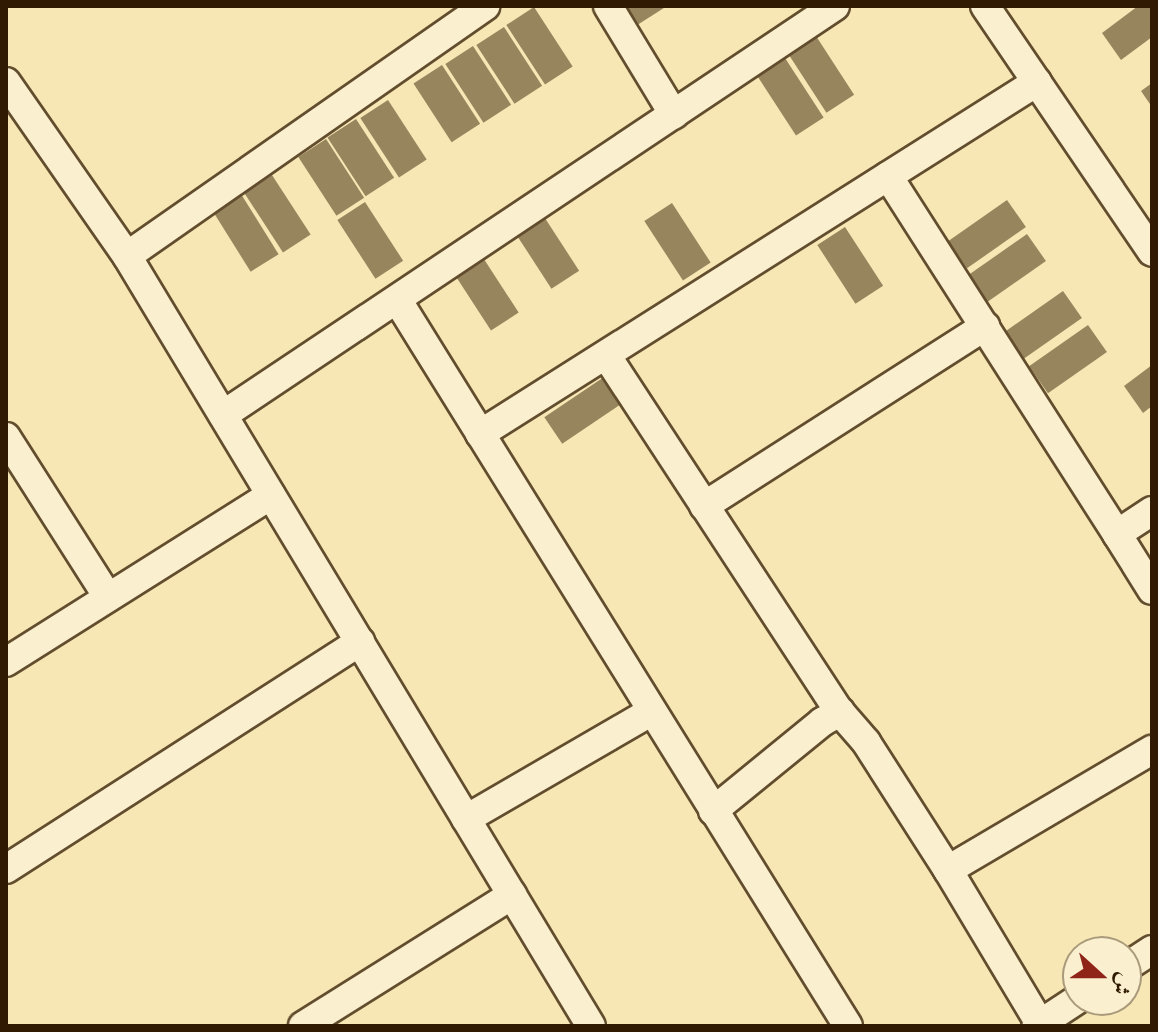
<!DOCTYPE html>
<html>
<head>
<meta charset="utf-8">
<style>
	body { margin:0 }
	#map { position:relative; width:1158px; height:1032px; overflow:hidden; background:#f7e7b4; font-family:"Libre Caslon Text",Amiri,serif }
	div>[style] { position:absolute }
	.building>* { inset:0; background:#97855e; transform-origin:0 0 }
	.roads { filter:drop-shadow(2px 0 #624d2e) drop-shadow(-2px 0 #624d2e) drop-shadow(0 2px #624d2e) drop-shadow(0 -2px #624d2e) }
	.minor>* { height:28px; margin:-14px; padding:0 14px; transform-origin:14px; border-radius:14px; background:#faefce }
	span { translate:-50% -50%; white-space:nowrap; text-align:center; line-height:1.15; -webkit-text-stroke:8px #faefce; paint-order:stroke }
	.frame { position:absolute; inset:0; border:8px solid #301a01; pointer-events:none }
	.north { position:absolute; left:1062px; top:936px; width:80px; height:80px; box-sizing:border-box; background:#faefce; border:2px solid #a99a7c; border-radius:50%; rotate:111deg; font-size:22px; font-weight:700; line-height:32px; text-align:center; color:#301a01 }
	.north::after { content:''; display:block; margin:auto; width:28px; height:36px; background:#8f2418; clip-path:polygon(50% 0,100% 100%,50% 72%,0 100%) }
</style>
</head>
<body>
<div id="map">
	<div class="building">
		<i style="clip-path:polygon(616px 6px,667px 6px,631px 29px)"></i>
		<i style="clip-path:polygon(1138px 6px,1152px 6px,1152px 37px,1121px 60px,1102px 33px)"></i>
		<i style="left:534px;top:7px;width:71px;height:33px;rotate:57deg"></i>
		<i style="left:504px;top:27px;width:70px;height:33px;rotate:57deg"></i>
		<i style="left:816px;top:36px;width:70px;height:33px;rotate:57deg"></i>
		<i style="left:473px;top:46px;width:70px;height:33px;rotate:57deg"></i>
		<i style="left:785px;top:58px;width:71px;height:33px;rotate:57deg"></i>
		<i style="left:442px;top:65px;width:70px;height:34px;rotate:57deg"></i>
		<i style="clip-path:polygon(1152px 83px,1152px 107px,1141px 91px)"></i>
		<i style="left:388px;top:100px;width:71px;height:33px;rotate:57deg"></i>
		<i style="left:356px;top:119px;width:70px;height:34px;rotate:57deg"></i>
		<i style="left:326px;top:139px;width:70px;height:33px;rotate:57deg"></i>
		<i style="left:272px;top:175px;width:71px;height:33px;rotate:57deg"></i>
		<i style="left:241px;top:194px;width:71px;height:33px;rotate:58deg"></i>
		<i style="left:1007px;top:200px;width:33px;height:72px;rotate:55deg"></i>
		<i style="left:365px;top:202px;width:70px;height:33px;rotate:57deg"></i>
		<i style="left:672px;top:203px;width:71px;height:33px;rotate:57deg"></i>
		<i style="left:541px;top:212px;width:70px;height:33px;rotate:57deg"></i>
		<i style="left:845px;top:227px;width:70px;height:33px;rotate:57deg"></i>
		<i style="left:1027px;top:234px;width:33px;height:72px;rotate:55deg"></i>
		<i style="left:480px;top:253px;width:71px;height:33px;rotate:57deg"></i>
		<i style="left:1063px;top:291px;width:33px;height:71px;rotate:55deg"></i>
		<i style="left:1088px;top:325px;width:33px;height:72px;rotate:55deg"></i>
		<i style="clip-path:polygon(1152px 365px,1152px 406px,1143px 413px,1124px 386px)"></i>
		<i style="left:604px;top:377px;width:32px;height:72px;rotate:56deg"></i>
	</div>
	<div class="roads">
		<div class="minor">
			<i style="left:608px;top:6px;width:127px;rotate:58.8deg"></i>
			<i style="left:985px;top:6px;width:297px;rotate:55.8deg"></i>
			<i style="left:6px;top:82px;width:212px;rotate:55.2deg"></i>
			<i style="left:127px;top:256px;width:437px;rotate:-34.9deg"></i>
			<i style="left:888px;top:176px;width:425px;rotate:57.4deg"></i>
			<i style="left:127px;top:256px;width:899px;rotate:58.93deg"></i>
			<i style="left:398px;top:301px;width:853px;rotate:58.17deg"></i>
			<i style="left:606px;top:355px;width:427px;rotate:56.8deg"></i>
			<i style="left:223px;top:415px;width:736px;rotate:-33.75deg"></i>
			<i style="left:480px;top:434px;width:659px;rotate:-32.29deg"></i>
			<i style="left:6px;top:437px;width:190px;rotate:57.5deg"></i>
			<i style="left:704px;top:506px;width:334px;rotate:-32.6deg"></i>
			<i style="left:1152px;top:511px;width:42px;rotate:146.7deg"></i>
			<i style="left:1117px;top:534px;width:66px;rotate:58deg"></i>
			<i style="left:6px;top:662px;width:313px;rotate:-32.2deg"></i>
			<i style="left:713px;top:811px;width:141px;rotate:-39.2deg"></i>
			<i style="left:822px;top:722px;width:21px;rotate:-29deg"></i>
			<i style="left:840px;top:712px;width:40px;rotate:49deg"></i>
			<i style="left:866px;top:742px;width:152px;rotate:57.4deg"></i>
			<i style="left:948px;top:870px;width:179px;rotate:59.1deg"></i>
			<i style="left:1040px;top:1024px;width:4px;rotate:153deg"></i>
			<i style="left:466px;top:819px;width:215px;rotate:-30.1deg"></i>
			<i style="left:6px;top:869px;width:421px;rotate:-32.7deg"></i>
			<i style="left:948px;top:870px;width:237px;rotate:-30.5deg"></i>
			<i style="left:1126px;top:967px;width:31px;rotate:-33deg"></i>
			<i style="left:1040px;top:1024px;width:45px;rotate:-33.3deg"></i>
			<i style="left:303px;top:1026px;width:247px;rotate:-32.1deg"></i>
		</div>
	</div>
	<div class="frame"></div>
	<div class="north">ش</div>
</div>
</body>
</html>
